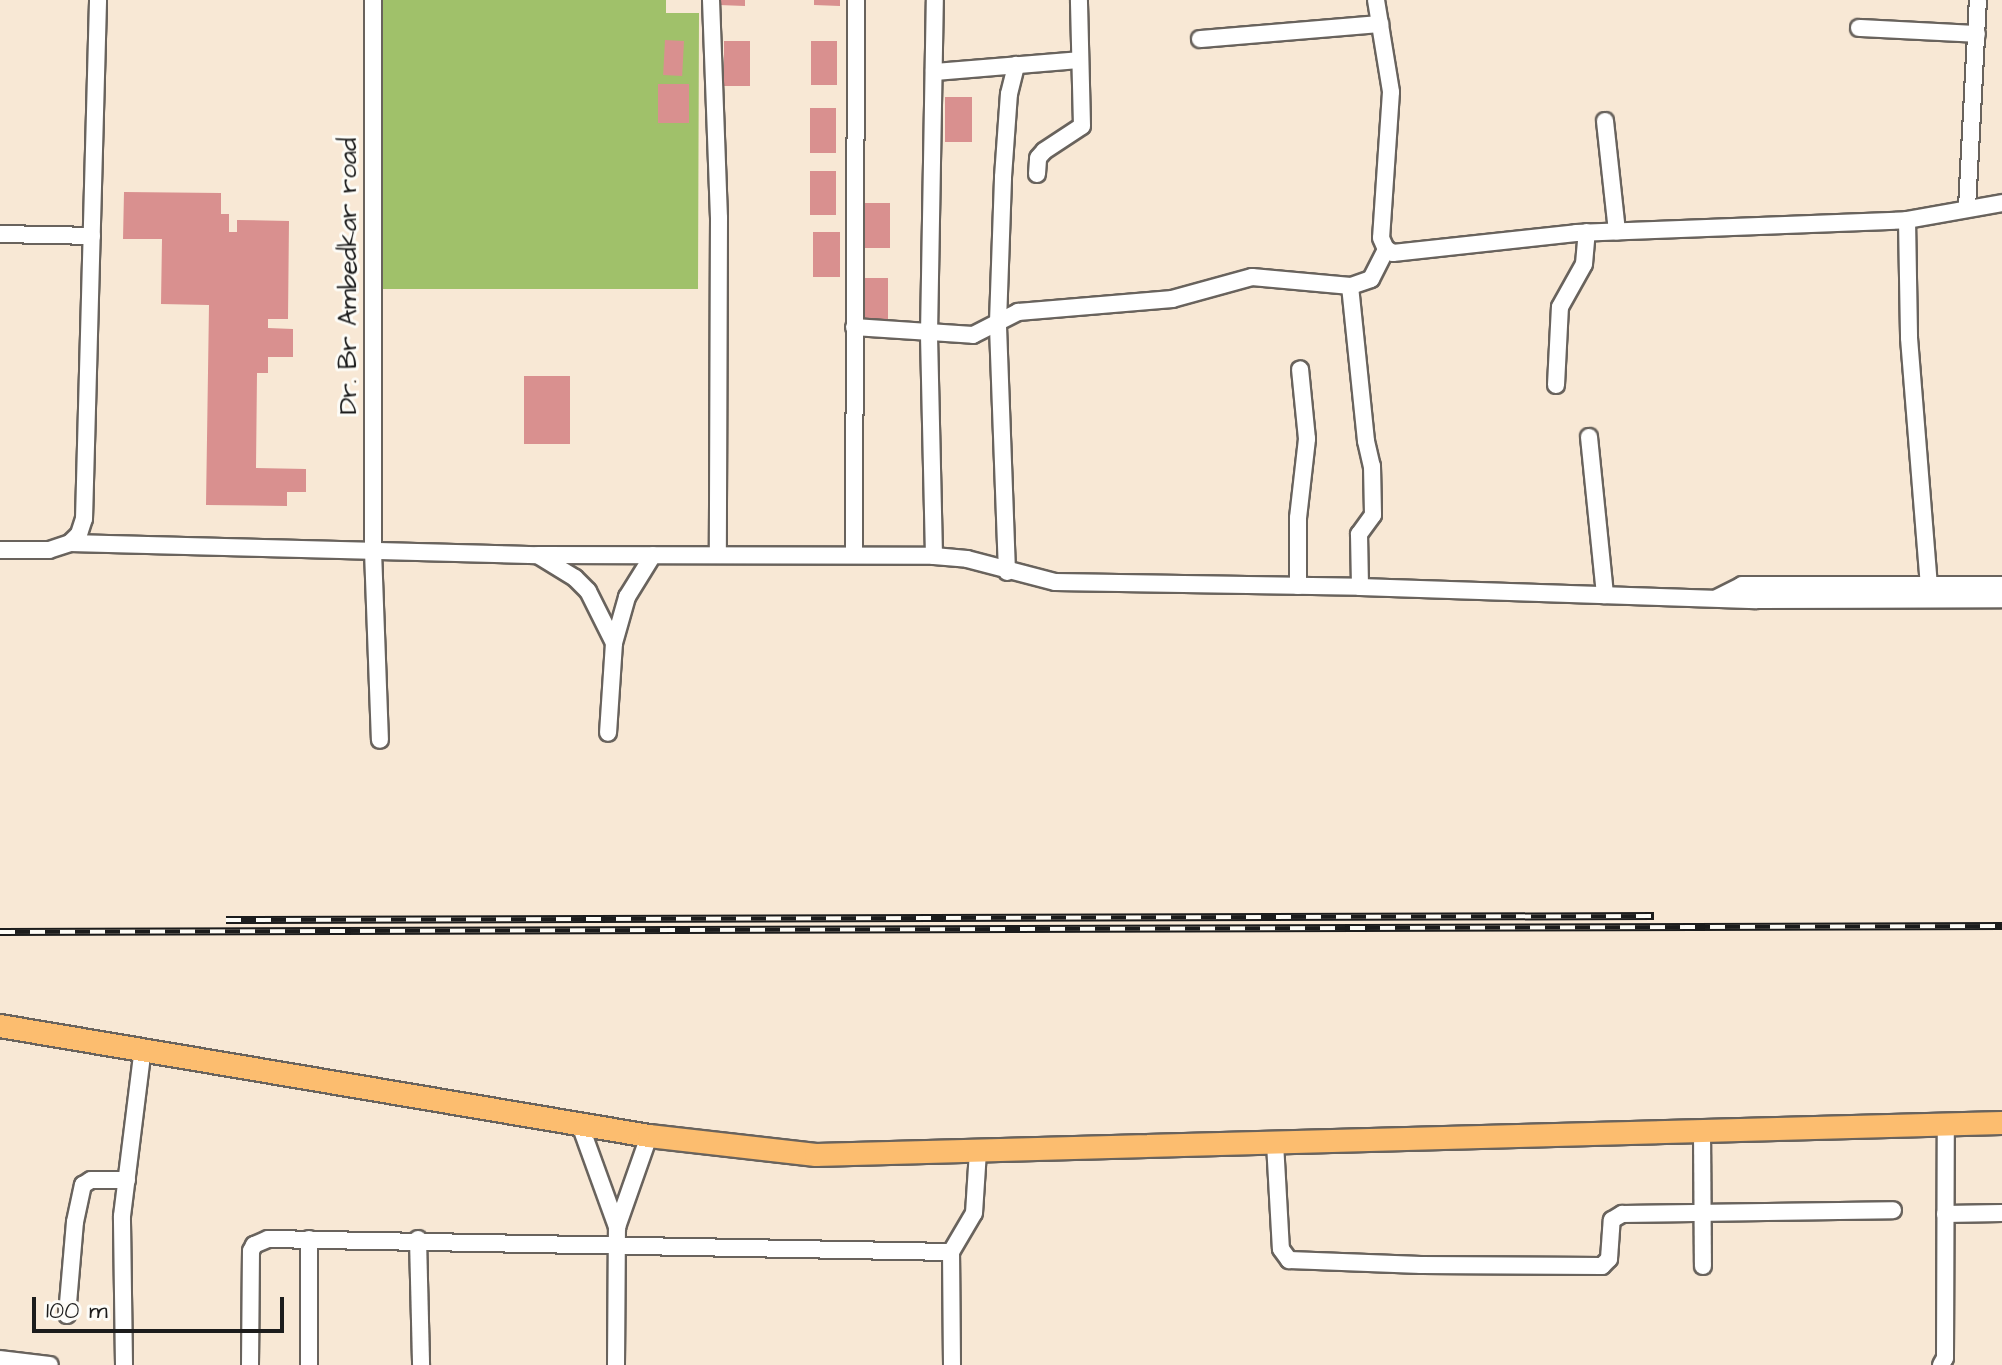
<!DOCTYPE html>
<html>
<head>
<meta charset="utf-8">
<style>
	body { margin:0 }
	#map { position:relative; width:2002px; height:1365px; overflow:hidden; background:#f8e8d5; font-family:"Architects Daughter",sans-serif }
	div>[style] { position:absolute }
	.green>* { inset:0; background:#a0c16a }
	.building>* { inset:0; background:#d9908f; transform-origin:0 0 }
	.roads { filter:drop-shadow(2px 0 #69635d) drop-shadow(-2px 0 #69635d) drop-shadow(0 2px #69635d) drop-shadow(0 -2px #69635d) }
	.minor>* { height:16px; margin:-8px; padding:0 8px; transform-origin:8px; border-radius:8px; background:#fff }
	.major>* { height:22px; margin:-11px; padding:0 11px; transform-origin:11px; border-radius:11px; background:#fcbd6f }
	.rail>* { height:8px; margin-top:-4px; transform-origin:0; background:repeating-linear-gradient(90deg,#fdfcf7 0 15px,#1c1c1c 0 30px); box-sizing:border-box; border-block:2px solid #1c1c1c }
	span { translate:-50% -50%; white-space:nowrap; text-align:center; line-height:1.15; -webkit-text-stroke:6px #fdfcf7; paint-order:stroke }
	.street-label { font-size:26px; color:#1c1c1c }
	.scale { position:absolute; left:32px; top:1297px; width:252px; height:36px; box-sizing:border-box; border:4px solid #1c1c1c; border-top:0; padding-left:10px; font-size:24px; line-height:28px; white-space:nowrap; color:#1c1c1c; -webkit-text-stroke:6px #fdfcf7; paint-order:stroke }
</style>
</head>
<body>
<div id="map">
	<div class="green">
		<i style="clip-path:polygon(382px 0,666px 0,666px 13px,699px 13px,698px 289px,380px 289px)"></i>
	</div>
	<div class="building">
		<i style="clip-path:polygon(719px 0,745px 0,745px 6px,719px 5px)"></i>
		<i style="clip-path:polygon(814px 0,840px 0,840px 6px,814px 5px)"></i>
		<i style="left:665px;top:40px;width:19px;height:35px;rotate:3deg"></i>
		<i style="left:724px;top:41px;width:26px;height:45px"></i>
		<i style="left:811px;top:41px;width:26px;height:44px"></i>
		<i style="left:658px;top:84px;width:31px;height:39px"></i>
		<i style="left:945px;top:97px;width:27px;height:45px"></i>
		<i style="left:810px;top:108px;width:26px;height:45px"></i>
		<i style="left:810px;top:171px;width:26px;height:44px"></i>
		<i style="clip-path:polygon(124px 192px,221px 193px,221px 214px,229px 214px,229px 232px,237px 232px,237px 220px,289px 221px,288px 319px,268px 319px,268px 328px,293px 329px,293px 357px,268px 357px,268px 373px,257px 373px,256px 468px,306px 469px,306px 492px,287px 492px,287px 506px,206px 505px,209px 305px,161px 304px,162px 239px,123px 239px)"></i>
		<i style="left:863px;top:203px;width:27px;height:45px"></i>
		<i style="left:813px;top:232px;width:27px;height:45px"></i>
		<i style="left:861px;top:278px;width:27px;height:45px"></i>
		<i style="left:524px;top:376px;width:46px;height:68px"></i>
	</div>
	<div class="roads">
		<div class="minor">
			<i style="left:373px;top:0;width:551px;rotate:90deg"></i>
			<i style="left:373px;top:551px;width:189px;rotate:87.9deg"></i>
			<i style="left:711px;top:0;width:218px;rotate:87.9deg"></i>
			<i style="left:719px;top:218px;width:337px;rotate:90.2deg"></i>
			<i style="left:1376px;top:0;width:93px;rotate:80.7deg"></i>
			<i style="left:1391px;top:92px;width:146px;rotate:93.9deg"></i>
			<i style="left:1381px;top:238px;width:12px;rotate:66deg"></i>
			<i style="left:1386px;top:249px;width:8px;rotate:30deg"></i>
			<i style="left:1393px;top:253px;width:184px;rotate:-6.2deg"></i>
			<i style="left:1576px;top:233px;width:331px;rotate:-2.2deg"></i>
			<i style="left:1907px;top:220px;width:97px;rotate:-10.1deg"></i>
			<i style="left:1859px;top:28px;width:118px;rotate:2.9deg"></i>
			<i style="left:1200px;top:39px;width:181px;rotate:-4.8deg"></i>
			<i style="left:934px;top:72px;width:146px;rotate:-4.7deg"></i>
			<i style="left:1605px;top:121px;width:111px;rotate:83.8deg"></i>
			<i style="left:1037px;top:174px;width:16px;rotate:-86deg"></i>
			<i style="left:1038px;top:158px;width:9px;rotate:-49deg"></i>
			<i style="left:1044px;top:151px;width:45px;rotate:-33.3deg"></i>
			<i style="left:1082px;top:126px;width:126px;rotate:-91.4deg"></i>
			<i style="left:1967px;top:208px;width:208px;rotate:-87deg"></i>
			<i style="left:1907px;top:220px;width:118px;rotate:89deg"></i>
			<i style="left:1909px;top:338px;width:248px;rotate:85.4deg"></i>
			<i style="left:0;top:234px;width:92px;rotate:1.2deg"></i>
			<i style="left:1350px;top:286px;width:156px;rotate:84.1deg"></i>
			<i style="left:1366px;top:441px;width:26px;rotate:77deg"></i>
			<i style="left:1372px;top:466px;width:49px;rotate:88.8deg"></i>
			<i style="left:1373px;top:515px;width:24px;rotate:126deg"></i>
			<i style="left:1359px;top:534px;width:53px;rotate:88.9deg"></i>
			<i style="left:854px;top:327px;width:119px;rotate:3.8deg"></i>
			<i style="left:973px;top:335px;width:51px;rotate:-27.1deg"></i>
			<i style="left:1018px;top:312px;width:155px;rotate:-4.8deg"></i>
			<i style="left:1172px;top:299px;width:83px;rotate:-15.4deg"></i>
			<i style="left:1252px;top:277px;width:99px;rotate:5.2deg"></i>
			<i style="left:1351px;top:286px;width:21px;rotate:-19deg"></i>
			<i style="left:1371px;top:279px;width:34px;rotate:-63deg"></i>
			<i style="left:1556px;top:385px;width:78px;rotate:-87.1deg"></i>
			<i style="left:1560px;top:307px;width:49px;rotate:-60.8deg"></i>
			<i style="left:1584px;top:264px;width:32px;rotate:-85deg"></i>
			<i style="left:1589px;top:437px;width:159px;rotate:84.2deg"></i>
			<i style="left:70px;top:543px;width:468px;rotate:1.5deg"></i>
			<i style="left:538px;top:555px;width:396px;rotate:0.1deg"></i>
			<i style="left:934px;top:556px;width:33px;rotate:5deg"></i>
			<i style="left:967px;top:559px;width:91px;rotate:14.6deg"></i>
			<i style="left:1055px;top:582px;width:305px;rotate:0.9deg"></i>
			<i style="left:1360px;top:587px;width:397px;rotate:1.9deg"></i>
			<i style="left:1757px;top:600px;width:245px;rotate:-0.2deg"></i>
			<i style="left:0;top:550px;width:49px"></i>
			<i style="left:49px;top:550px;width:22px;rotate:-18deg"></i>
			<i style="left:70px;top:543px;width:13px;rotate:-45deg"></i>
			<i style="left:79px;top:534px;width:16px;rotate:-72deg"></i>
			<i style="left:84px;top:519px;width:519px;rotate:-88.45deg"></i>
			<i style="left:854px;top:555px;width:555px;rotate:-89.79deg"></i>
			<i style="left:539px;top:556px;width:42px;rotate:31.4deg"></i>
			<i style="left:575px;top:578px;width:18px;rotate:45deg"></i>
			<i style="left:588px;top:591px;width:58px;rotate:63.4deg"></i>
			<i style="left:614px;top:643px;width:90px;rotate:93.8deg"></i>
			<i style="left:934px;top:556px;width:222px;rotate:-91.3deg"></i>
			<i style="left:929px;top:334px;width:334px;rotate:-89deg"></i>
			<i style="left:1007px;top:572px;width:250px;rotate:-92.1deg"></i>
			<i style="left:998px;top:322px;width:145px;rotate:-88deg"></i>
			<i style="left:1003px;top:177px;width:83px;rotate:-85.9deg"></i>
			<i style="left:1009px;top:94px;width:30px;rotate:-76deg"></i>
			<i style="left:1298px;top:586px;width:68px;rotate:-90deg"></i>
			<i style="left:1298px;top:518px;width:80px;rotate:-83.5deg"></i>
			<i style="left:1307px;top:439px;width:70px;rotate:-95.7deg"></i>
			<i style="left:1717px;top:598px;width:28px;rotate:-27deg"></i>
			<i style="left:1742px;top:585px;width:260px"></i>
			<i style="left:614px;top:643px;width:48px;rotate:-74.2deg"></i>
			<i style="left:627px;top:597px;width:49px;rotate:-58.2deg"></i>
			<i style="left:579px;top:1122px;width:112px;rotate:70.1deg"></i>
			<i style="left:1702px;top:1131px;width:135px;rotate:89.6deg"></i>
			<i style="left:1275px;top:1143px;width:106px;rotate:86.8deg"></i>
			<i style="left:1281px;top:1249px;width:14px;rotate:54deg"></i>
			<i style="left:1289px;top:1260px;width:132px;rotate:2.2deg"></i>
			<i style="left:1421px;top:1265px;width:181px;rotate:0.3deg"></i>
			<i style="left:1602px;top:1266px;width:10px;rotate:-45deg"></i>
			<i style="left:1609px;top:1259px;width:39px;rotate:-86deg"></i>
			<i style="left:1612px;top:1220px;width:12px;rotate:-31deg"></i>
			<i style="left:1622px;top:1214px;width:271px;rotate:-0.8deg"></i>
			<i style="left:1945px;top:1214px;width:57px;rotate:-1deg"></i>
			<i style="left:309px;top:1239px;width:126px;rotate:90deg"></i>
			<i style="left:418px;top:1239px;width:126px;rotate:88.6deg"></i>
			<i style="left:67px;top:1315px;width:93px;rotate:-85.1deg"></i>
			<i style="left:75px;top:1222px;width:38px;rotate:-78deg"></i>
			<i style="left:83px;top:1185px;width:9px;rotate:-32deg"></i>
			<i style="left:91px;top:1180px;width:36px"></i>
			<i style="left:0;top:1359px;width:50px;rotate:6.8deg"></i>
			<i style="left:124px;top:1365px;width:149px;rotate:-90.8deg"></i>
			<i style="left:122px;top:1216px;width:169px;rotate:-82.9deg"></i>
			<i style="left:250px;top:1365px;width:114px;rotate:-89.5deg"></i>
			<i style="left:251px;top:1251px;width:7px;rotate:-63deg"></i>
			<i style="left:254px;top:1245px;width:15px;rotate:-23deg"></i>
			<i style="left:268px;top:1239px;width:683px;rotate:1.09deg"></i>
			<i style="left:616px;top:1365px;width:138px;rotate:-89.6deg"></i>
			<i style="left:617px;top:1227px;width:96px;rotate:-70.6deg"></i>
			<i style="left:952px;top:1365px;width:113px;rotate:-90.5deg"></i>
			<i style="left:951px;top:1252px;width:45px;rotate:-59.5deg"></i>
			<i style="left:974px;top:1213px;width:62px;rotate:-86.3deg"></i>
			<i style="left:1941px;top:1365px;width:8px;rotate:-60deg"></i>
			<i style="left:1945px;top:1358px;width:233px;rotate:-89.8deg"></i>
		</div>
		<div class="major">
			<i style="left:0;top:1026px;width:658px;rotate:9.62deg"></i>
			<i style="left:649px;top:1136px;width:168px;rotate:6.5deg"></i>
			<i style="left:816px;top:1155px;width:1186px;rotate:-1.55deg"></i>
		</div>
	</div>
	<div class="rail">
		<i style="left:226px;top:920px;width:1428px;rotate:-0.16deg"></i>
		<i style="left:0;top:932px;width:2002px;rotate:-0.17deg"></i>
	</div>
	<div class="street-label">
		<span style="left:349px;top:276px;rotate:-90deg">Dr. Br Ambedkar road</span>
	</div>
	<div class="scale">100 m</div>
</div>
</body>
</html>
